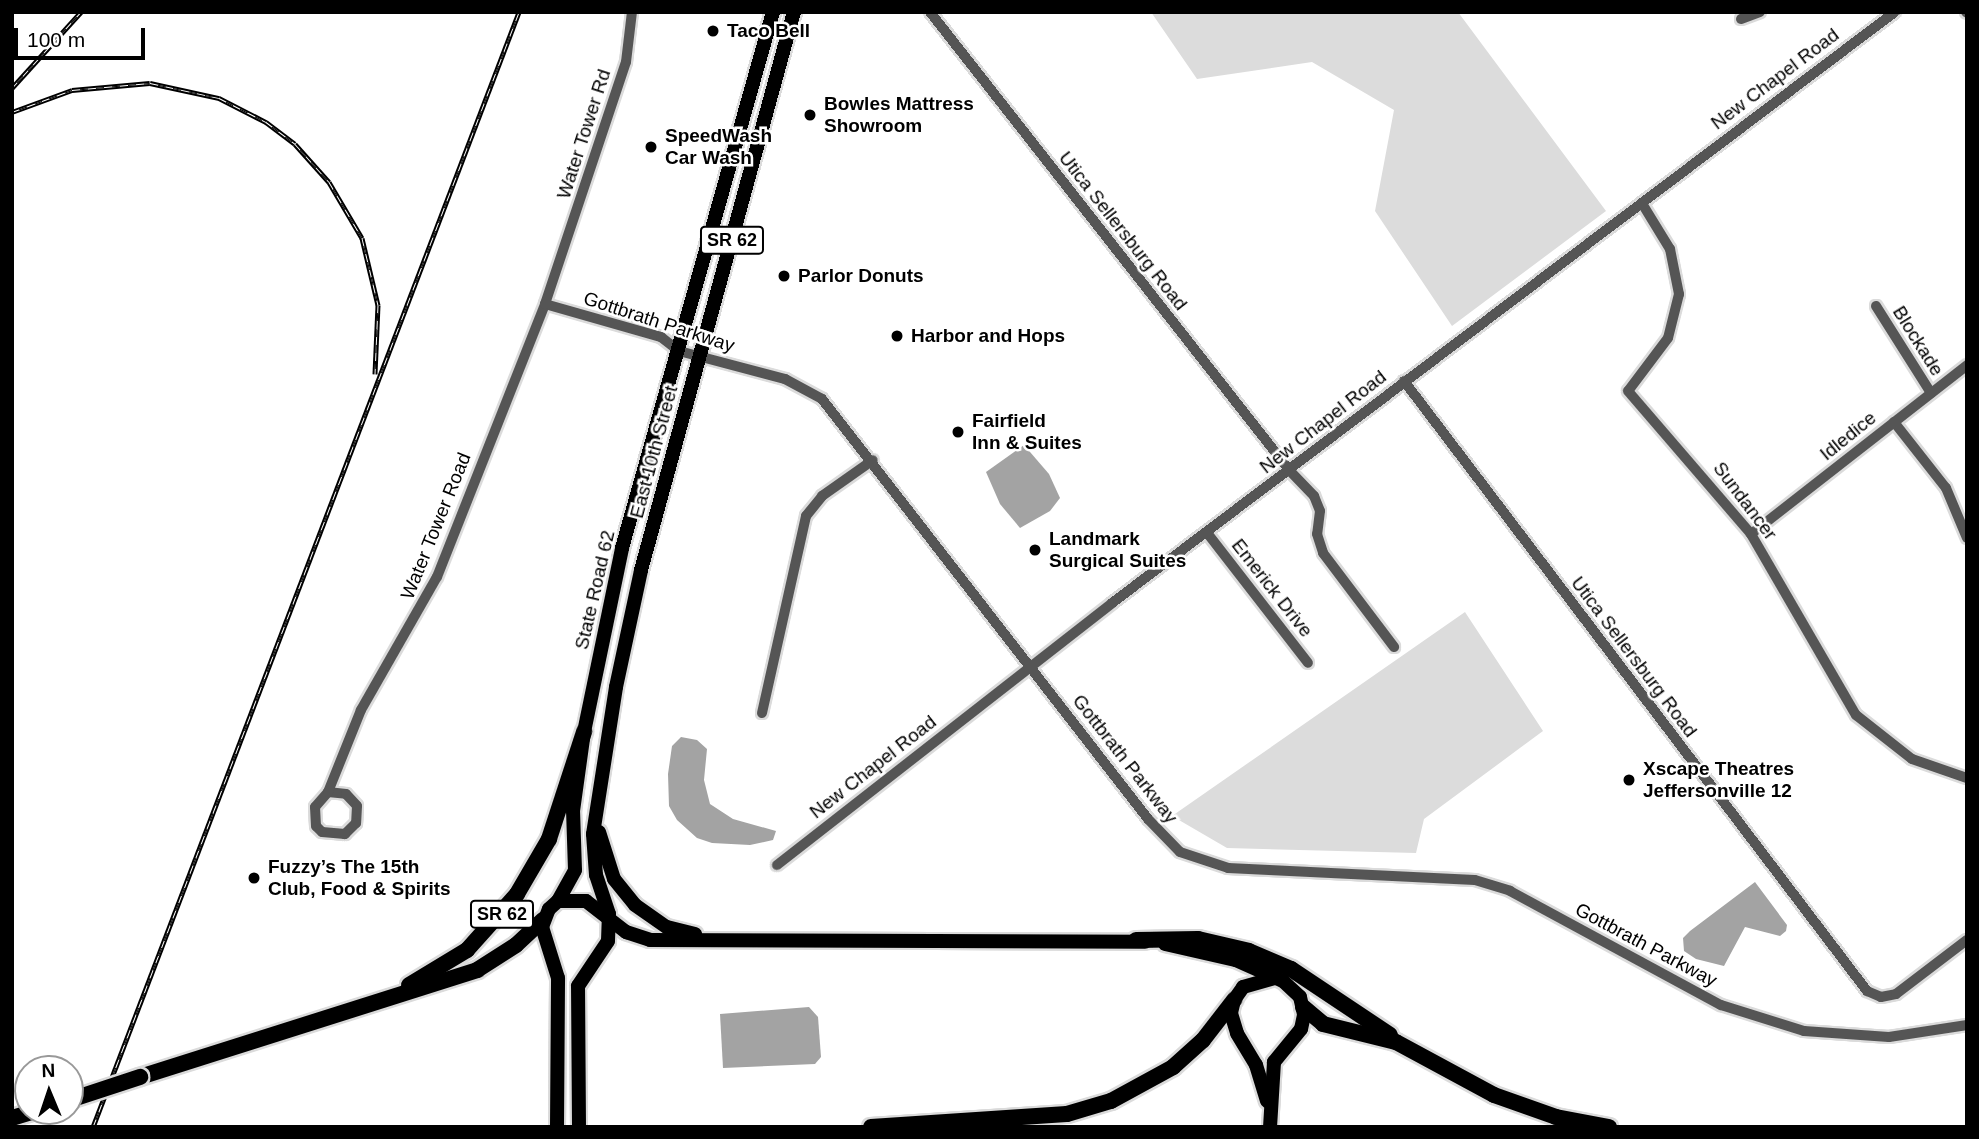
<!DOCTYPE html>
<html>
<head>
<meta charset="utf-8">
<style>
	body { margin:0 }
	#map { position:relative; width:1979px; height:1139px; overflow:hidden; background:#fff; font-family:Arial,sans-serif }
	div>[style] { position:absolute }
	.green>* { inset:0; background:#dcdcdc }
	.water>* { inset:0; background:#a3a3a3 }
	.roads { filter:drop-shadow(2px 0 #dbdbdb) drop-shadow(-2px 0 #dbdbdb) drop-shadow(0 2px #dbdbdb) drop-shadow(0 -2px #dbdbdb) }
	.minor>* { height:10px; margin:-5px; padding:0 5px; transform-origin:5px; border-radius:5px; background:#555 }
	.major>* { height:14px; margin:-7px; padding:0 7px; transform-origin:7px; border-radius:7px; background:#000 }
	.highway>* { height:16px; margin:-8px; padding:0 8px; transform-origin:8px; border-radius:8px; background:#000 }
	.rail>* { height:5px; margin-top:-2.5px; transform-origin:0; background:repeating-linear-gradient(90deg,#fff 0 8px,#000 0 16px); box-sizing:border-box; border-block:2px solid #000 }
	.bridges { filter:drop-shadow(2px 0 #dbdbdb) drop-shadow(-2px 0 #dbdbdb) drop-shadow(0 2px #dbdbdb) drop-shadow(0 -2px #dbdbdb) }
	.highway-bridge>* { height:16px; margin:-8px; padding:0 8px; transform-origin:8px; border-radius:8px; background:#000 }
	.dots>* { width:19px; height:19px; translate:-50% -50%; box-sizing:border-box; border:4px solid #fff; border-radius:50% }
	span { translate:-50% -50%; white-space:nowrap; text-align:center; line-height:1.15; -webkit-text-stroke:5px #fff; paint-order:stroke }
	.shield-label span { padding:2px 5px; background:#fff; border:2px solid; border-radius:5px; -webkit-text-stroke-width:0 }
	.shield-label { font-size:18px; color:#000; font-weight:700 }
	.poi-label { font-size:19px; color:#000; font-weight:700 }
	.left { translate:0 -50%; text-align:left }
	.street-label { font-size:19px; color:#000 }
	.frame { position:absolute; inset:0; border:14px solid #000; pointer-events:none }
	.north { position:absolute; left:14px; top:1055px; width:70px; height:70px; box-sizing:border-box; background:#fff; border:2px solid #999; border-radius:50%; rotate:358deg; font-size:19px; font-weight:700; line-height:28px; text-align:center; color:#000 }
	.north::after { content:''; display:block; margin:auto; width:24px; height:32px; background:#000; clip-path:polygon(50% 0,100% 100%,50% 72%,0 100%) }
	.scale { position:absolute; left:14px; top:28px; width:131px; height:32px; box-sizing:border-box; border:4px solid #000; border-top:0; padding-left:9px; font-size:21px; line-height:24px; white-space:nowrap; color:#000; -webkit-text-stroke:5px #fff; paint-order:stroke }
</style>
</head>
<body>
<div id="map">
	<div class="green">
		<i style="clip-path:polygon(1151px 12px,1458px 12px,1606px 211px,1452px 326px,1375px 211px,1394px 110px,1312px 62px,1197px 79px)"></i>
		<i style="clip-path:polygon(1465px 612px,1543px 731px,1424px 819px,1416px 853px,1227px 848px,1172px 816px)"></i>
	</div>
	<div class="water">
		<i style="clip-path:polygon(1024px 445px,1049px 474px,1060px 498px,1050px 511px,1020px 528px,1000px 504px,986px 472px)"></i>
		<i style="clip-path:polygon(681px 737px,697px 740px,707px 749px,704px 780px,710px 804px,733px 819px,776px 831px,773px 840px,750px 845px,712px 843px,697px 838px,677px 820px,669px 806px,668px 774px,672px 746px)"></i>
		<i style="clip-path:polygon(1755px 882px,1787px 925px,1786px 931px,1780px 936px,1745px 927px,1724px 966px,1696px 959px,1684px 951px,1683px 938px,1690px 931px)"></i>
		<i style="clip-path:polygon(809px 1007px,818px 1017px,821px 1057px,815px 1064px,723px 1068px,720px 1014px)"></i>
	</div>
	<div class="roads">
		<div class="minor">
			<i style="left:930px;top:12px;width:583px;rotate:51.89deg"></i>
			<i style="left:1290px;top:471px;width:35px;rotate:46deg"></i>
			<i style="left:1314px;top:496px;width:16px;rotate:68deg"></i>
			<i style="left:1320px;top:511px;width:23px;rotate:97deg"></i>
			<i style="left:1317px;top:534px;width:20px;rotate:72deg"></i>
			<i style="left:1323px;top:553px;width:118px;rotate:52.9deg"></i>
			<i style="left:1966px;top:12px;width:1px;rotate:45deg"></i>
			<i style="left:1741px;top:19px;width:20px;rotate:-20deg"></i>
			<i style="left:1643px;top:205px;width:52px;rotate:58.5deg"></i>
			<i style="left:1670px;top:249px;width:46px;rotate:78.7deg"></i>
			<i style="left:1679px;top:294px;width:45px;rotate:104deg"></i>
			<i style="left:1668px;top:338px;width:66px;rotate:127deg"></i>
			<i style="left:1628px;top:391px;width:189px;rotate:49.3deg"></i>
			<i style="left:1751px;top:534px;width:209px;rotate:59.9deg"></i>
			<i style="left:1856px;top:715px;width:71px;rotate:38.2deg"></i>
			<i style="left:1912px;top:759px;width:58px;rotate:19.1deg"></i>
			<i style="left:545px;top:304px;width:121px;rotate:15.9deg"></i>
			<i style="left:661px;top:337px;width:23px;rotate:38deg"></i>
			<i style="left:679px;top:351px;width:110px;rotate:14.8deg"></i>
			<i style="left:785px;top:379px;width:42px;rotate:28.4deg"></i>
			<i style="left:822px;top:399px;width:532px;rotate:52.18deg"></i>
			<i style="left:1148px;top:819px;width:46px;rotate:45.9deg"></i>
			<i style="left:1180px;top:852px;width:51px;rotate:18.4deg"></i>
			<i style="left:1228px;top:868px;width:247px;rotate:2.8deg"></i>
			<i style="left:1475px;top:880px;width:37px;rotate:17deg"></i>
			<i style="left:1510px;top:891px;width:240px;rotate:28.4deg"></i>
			<i style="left:1721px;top:1005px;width:87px;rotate:17.4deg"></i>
			<i style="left:1804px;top:1031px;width:85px;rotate:4deg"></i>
			<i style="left:1889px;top:1037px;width:79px;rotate:-8.7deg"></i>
			<i style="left:1876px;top:306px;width:103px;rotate:57.7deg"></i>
			<i style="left:1404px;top:381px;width:766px;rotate:52.8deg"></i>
			<i style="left:1867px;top:991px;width:15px;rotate:23deg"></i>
			<i style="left:1881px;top:997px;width:15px;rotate:-11deg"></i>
			<i style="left:1896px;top:994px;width:89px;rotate:-37.3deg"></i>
			<i style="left:1894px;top:422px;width:84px;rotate:51.8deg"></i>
			<i style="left:1946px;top:488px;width:54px;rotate:67.2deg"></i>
			<i style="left:1208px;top:534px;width:163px;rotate:52.2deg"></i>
			<i style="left:1751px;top:534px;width:274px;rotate:-38deg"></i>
			<i style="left:762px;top:713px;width:202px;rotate:-77.4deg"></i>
			<i style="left:806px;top:516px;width:26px;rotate:-51deg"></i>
			<i style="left:822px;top:496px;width:62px;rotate:-35.2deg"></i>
			<i style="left:328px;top:792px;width:18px;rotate:6deg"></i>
			<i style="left:346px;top:794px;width:16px;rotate:47deg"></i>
			<i style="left:357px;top:806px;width:17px;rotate:93deg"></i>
			<i style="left:356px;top:823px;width:16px;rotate:135deg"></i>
			<i style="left:345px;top:834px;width:23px;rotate:-175deg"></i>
			<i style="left:322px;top:832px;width:8px;rotate:-135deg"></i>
			<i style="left:316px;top:826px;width:19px;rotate:-93deg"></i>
			<i style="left:315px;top:807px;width:20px;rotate:-49deg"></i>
			<i style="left:328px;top:792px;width:88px;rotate:-68.1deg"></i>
			<i style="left:361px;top:710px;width:153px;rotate:-60.3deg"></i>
			<i style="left:437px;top:577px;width:294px;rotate:-68.4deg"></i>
			<i style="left:545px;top:304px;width:255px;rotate:-71.5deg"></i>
			<i style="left:626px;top:62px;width:50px;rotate:-83.2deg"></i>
			<i style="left:777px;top:865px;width:425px;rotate:-38deg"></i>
			<i style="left:1112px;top:603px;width:981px;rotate:-37.05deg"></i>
		</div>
		<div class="major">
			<i style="left:599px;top:832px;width:49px;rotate:72.3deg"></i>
			<i style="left:614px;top:879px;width:33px;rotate:51deg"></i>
			<i style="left:635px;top:905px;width:39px;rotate:35deg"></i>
			<i style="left:667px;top:927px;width:29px;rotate:14deg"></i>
			<i style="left:558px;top:901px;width:35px;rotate:-61deg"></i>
			<i style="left:575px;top:870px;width:59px;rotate:-91.9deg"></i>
			<i style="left:573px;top:811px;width:80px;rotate:-82.1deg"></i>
			<i style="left:584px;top:732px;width:188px;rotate:-78.3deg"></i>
			<i style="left:622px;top:548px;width:557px;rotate:-74.27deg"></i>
			<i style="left:1165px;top:944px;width:73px;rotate:12.7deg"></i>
			<i style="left:1236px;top:960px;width:51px;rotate:24.1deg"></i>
			<i style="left:1283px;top:981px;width:23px;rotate:43deg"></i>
			<i style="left:1300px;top:997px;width:18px;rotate:77deg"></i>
			<i style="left:1304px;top:1015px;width:14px;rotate:102deg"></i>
			<i style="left:1301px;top:1029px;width:43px;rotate:129.3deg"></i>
			<i style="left:1274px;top:1062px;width:65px;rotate:93.5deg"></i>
			<i style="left:1267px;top:1101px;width:38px;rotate:-107deg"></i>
			<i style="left:1256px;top:1065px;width:37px;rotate:-121deg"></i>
			<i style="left:1237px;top:1033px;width:21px;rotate:-107deg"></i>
			<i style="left:1231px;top:1013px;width:13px;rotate:-77deg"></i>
			<i style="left:1234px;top:1000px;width:16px;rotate:-55deg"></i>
			<i style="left:1243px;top:987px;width:32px;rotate:-16deg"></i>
			<i style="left:557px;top:1127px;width:149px;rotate:-89.6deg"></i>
			<i style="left:558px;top:978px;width:53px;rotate:-107.4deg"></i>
			<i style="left:542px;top:927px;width:19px;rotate:-69deg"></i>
			<i style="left:549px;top:909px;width:12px;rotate:-42deg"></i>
			<i style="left:558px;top:901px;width:28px"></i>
			<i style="left:586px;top:901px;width:51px;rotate:37.8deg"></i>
			<i style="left:626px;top:932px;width:25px;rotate:18deg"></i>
			<i style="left:650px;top:940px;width:495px;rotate:0.2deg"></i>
			<i style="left:579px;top:1127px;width:141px;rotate:-90.4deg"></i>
			<i style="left:578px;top:986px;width:54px;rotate:-56.3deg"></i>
			<i style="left:608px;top:941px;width:27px;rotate:-88deg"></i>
			<i style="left:609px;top:914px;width:41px;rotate:-108.4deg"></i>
			<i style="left:596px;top:875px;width:41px;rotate:-94.2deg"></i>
			<i style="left:593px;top:834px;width:149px;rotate:-81.1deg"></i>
			<i style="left:616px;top:687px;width:120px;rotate:-77.9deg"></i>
			<i style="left:641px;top:570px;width:579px;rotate:-74.67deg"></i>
		</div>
		<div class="highway">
			<i style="left:1136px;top:940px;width:62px;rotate:-0.9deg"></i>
			<i style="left:1198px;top:939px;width:52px;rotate:13.2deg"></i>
			<i style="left:1249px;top:951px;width:46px;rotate:23.2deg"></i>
			<i style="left:1291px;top:969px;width:119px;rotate:33.7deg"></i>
			<i style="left:409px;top:985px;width:68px;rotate:-31.1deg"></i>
			<i style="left:467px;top:950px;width:75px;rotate:-48.2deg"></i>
			<i style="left:517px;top:894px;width:64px;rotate:-59.8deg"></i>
			<i style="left:549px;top:839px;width:113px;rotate:-71.9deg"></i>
			<i style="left:1303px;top:1007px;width:26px;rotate:40deg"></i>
			<i style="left:1323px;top:1024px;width:75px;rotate:13.9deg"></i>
			<i style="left:1396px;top:1042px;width:111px;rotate:28.4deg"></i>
			<i style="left:1494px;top:1095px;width:66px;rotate:19.5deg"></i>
			<i style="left:1556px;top:1117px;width:54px;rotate:10.7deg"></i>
			<i style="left:140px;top:1077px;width:354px;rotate:-17.6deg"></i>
			<i style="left:477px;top:970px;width:46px;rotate:-32.7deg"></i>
			<i style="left:516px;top:945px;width:37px;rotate:-43deg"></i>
			<i style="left:12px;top:1118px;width:24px;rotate:-17deg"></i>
			<i style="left:871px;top:1127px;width:196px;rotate:-3.8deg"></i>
			<i style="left:1067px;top:1114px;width:46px;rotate:-16.5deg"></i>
			<i style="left:1111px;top:1101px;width:71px;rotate:-28.7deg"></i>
			<i style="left:1173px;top:1067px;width:40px;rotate:-42deg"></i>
			<i style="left:1203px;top:1040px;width:51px;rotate:-52.2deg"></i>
		</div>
	</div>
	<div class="rail">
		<i style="left:12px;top:88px;width:103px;rotate:-47.8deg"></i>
		<i style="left:12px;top:112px;width:64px;rotate:-20.1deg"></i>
		<i style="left:72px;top:90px;width:78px;rotate:-5.1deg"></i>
		<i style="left:150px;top:83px;width:71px;rotate:12.3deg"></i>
		<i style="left:219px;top:98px;width:53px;rotate:27.1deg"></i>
		<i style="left:266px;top:122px;width:36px;rotate:37deg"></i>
		<i style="left:295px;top:144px;width:51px;rotate:48.2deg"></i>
		<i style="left:329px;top:182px;width:65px;rotate:59.5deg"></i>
		<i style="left:362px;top:238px;width:69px;rotate:76.6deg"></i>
		<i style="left:378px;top:305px;width:69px;rotate:92.5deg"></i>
		<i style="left:93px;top:1127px;width:1194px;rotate:-69.09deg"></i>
	</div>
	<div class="bridges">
		<div class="highway-bridge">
			<i style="left:70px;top:1100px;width:74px;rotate:-18.2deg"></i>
		</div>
	</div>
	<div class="dots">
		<i style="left:713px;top:31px;background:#000"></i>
		<i style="left:810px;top:115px;background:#000"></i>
		<i style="left:651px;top:147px;background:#000"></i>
		<i style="left:784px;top:276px;background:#000"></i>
		<i style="left:897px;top:336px;background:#000"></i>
		<i style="left:958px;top:432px;background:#000"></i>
		<i style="left:1035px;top:550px;background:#000"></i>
		<i style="left:1629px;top:780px;background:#000"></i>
		<i style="left:254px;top:878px;background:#000"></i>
	</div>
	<div class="shield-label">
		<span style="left:732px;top:240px">SR 62</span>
		<span style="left:502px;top:914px">SR 62</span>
	</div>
	<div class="poi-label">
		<span class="left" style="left:727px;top:31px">Taco Bell</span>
		<span class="left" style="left:824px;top:115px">Bowles Mattress<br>Showroom</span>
		<span class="left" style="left:665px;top:147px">SpeedWash<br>Car Wash</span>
		<span class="left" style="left:798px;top:276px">Parlor Donuts</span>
		<span class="left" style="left:911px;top:336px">Harbor and Hops</span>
		<span class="left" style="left:972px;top:432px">Fairfield<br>Inn &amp; Suites</span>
		<span class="left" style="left:1049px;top:550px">Landmark<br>Surgical Suites</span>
		<span class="left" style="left:1643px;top:780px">Xscape Theatres<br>Jeffersonville 12</span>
		<span class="left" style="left:268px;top:878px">Fuzzy’s The 15th<br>Club, Food &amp; Spirits</span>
	</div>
	<div class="street-label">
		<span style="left:1775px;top:79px;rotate:-37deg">New Chapel Road</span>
		<span style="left:584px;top:134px;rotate:-72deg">Water Tower Rd</span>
		<span style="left:1123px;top:231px;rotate:52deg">Utica Sellersburg Road</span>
		<span style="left:659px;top:322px;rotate:18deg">Gottbrath Parkway</span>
		<span style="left:1918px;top:341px;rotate:58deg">Blockade</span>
		<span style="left:1323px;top:422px;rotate:-38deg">New Chapel Road</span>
		<span style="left:1848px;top:436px;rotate:-39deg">Idledice</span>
		<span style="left:654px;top:452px;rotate:-75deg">East 10th Street</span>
		<span style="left:1745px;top:501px;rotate:53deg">Sundancer</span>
		<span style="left:436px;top:526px;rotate:-68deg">Water Tower Road</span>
		<span style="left:1272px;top:588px;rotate:52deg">Emerick Drive</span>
		<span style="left:595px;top:590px;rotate:-77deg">State Road 62</span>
		<span style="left:1634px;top:657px;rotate:53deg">Utica Sellersburg Road</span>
		<span style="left:1125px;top:759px;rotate:52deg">Gottbrath Parkway</span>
		<span style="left:873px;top:767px;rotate:-38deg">New Chapel Road</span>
		<span style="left:1646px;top:945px;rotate:28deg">Gottbrath Parkway</span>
	</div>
	<div class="frame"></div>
	<div class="north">N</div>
	<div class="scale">100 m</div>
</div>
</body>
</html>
